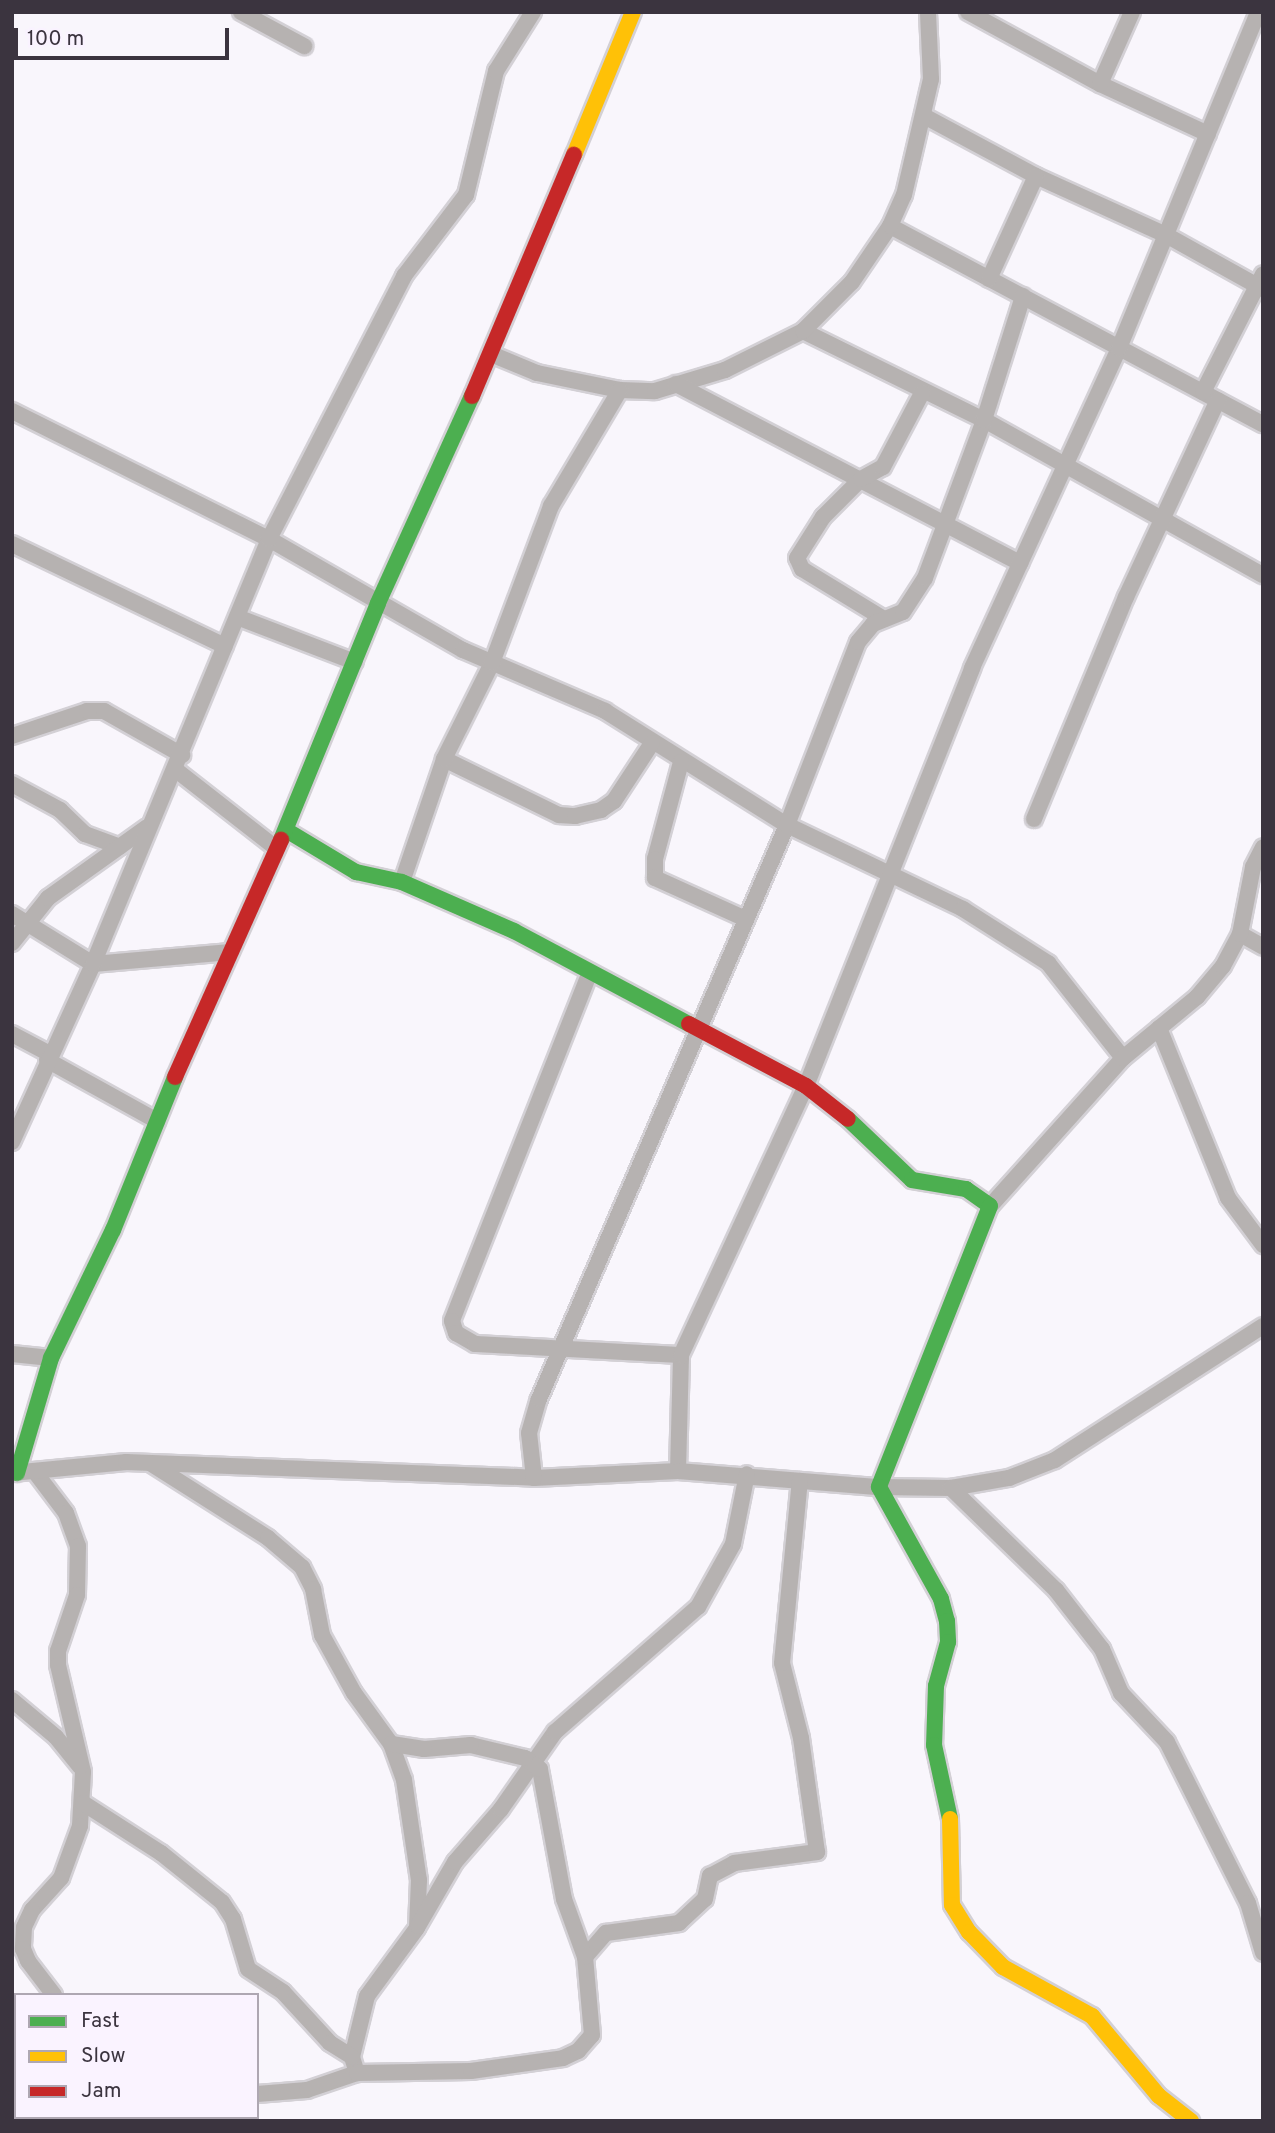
<!DOCTYPE html>
<html>
<head>
<meta charset="utf-8">
<style>
	body { margin:0 }
	#map { position:relative; width:1275px; height:2133px; overflow:hidden; background:#f9f6fc; font-family:Overpass,sans-serif }
	div>[style] { position:absolute }
	.roads { filter:drop-shadow(2px 0 #d3d0d5) drop-shadow(-2px 0 #d3d0d5) drop-shadow(0 2px #d3d0d5) drop-shadow(0 -2px #d3d0d5) }
	.street>* { height:16px; margin:-8px; padding:0 8px; transform-origin:8px; border-radius:8px; background:#b6b2b1 }
	.fast>* { height:16px; margin:-8px; padding:0 8px; transform-origin:8px; border-radius:8px; background:#4caf50 }
	.slow>* { height:16px; margin:-8px; padding:0 8px; transform-origin:8px; border-radius:8px; background:#ffc107 }
	.jam>* { height:16px; margin:-8px; padding:0 8px; transform-origin:8px; border-radius:8px; background:#c62828 }
	span { translate:-50% -50%; white-space:nowrap; text-align:center; line-height:1.15; -webkit-text-stroke:7px #faf3ff; paint-order:stroke }
	.frame { position:absolute; inset:0; border:14px solid #3b343f; pointer-events:none }
	.legend { position:absolute; left:14px; top:1993px; width:245px; height:126px; box-sizing:border-box; background:#faf3ff; border:2px solid #aea7b2; margin:0; padding:9px 12px; list-style:none; font-size:21px; color:#3b343f }
	.legend li { display:flex; align-items:center; gap:14px; height:35px }
	.legend b { width:35px; border:2px solid #aea7b2 }
	.scale { position:absolute; left:14px; top:28px; width:215px; height:32px; box-sizing:border-box; border:4px solid #3b343f; border-top:0; padding-left:9px; font-size:21px; line-height:24px; white-space:nowrap; color:#3b343f; -webkit-text-stroke:5px #faf3ff; paint-order:stroke }
</style>
</head>
<body>
<div id="map">
	<div class="roads">
		<div class="street">
			<i style="left:241px;top:12px;width:72px;rotate:28.4deg"></i>
			<i style="left:968px;top:12px;width:150px;rotate:28.6deg"></i>
			<i style="left:1100px;top:84px;width:119px;rotate:24.8deg"></i>
			<i style="left:1100px;top:84px;width:79px;rotate:-66deg"></i>
			<i style="left:924px;top:116px;width:127px;rotate:28.2deg"></i>
			<i style="left:1036px;top:176px;width:143px;rotate:24.4deg"></i>
			<i style="left:1166px;top:235px;width:111px;rotate:29.1deg"></i>
			<i style="left:890px;top:226px;width:422px;rotate:28deg"></i>
			<i style="left:989px;top:279px;width:113px;rotate:-65.5deg"></i>
			<i style="left:803px;top:331px;width:202px;rotate:26.2deg"></i>
			<i style="left:984px;top:420px;width:319px;rotate:29.1deg"></i>
			<i style="left:491px;top:354px;width:50px;rotate:22.4deg"></i>
			<i style="left:537px;top:373px;width:85px;rotate:11.6deg"></i>
			<i style="left:620px;top:390px;width:35px;rotate:2deg"></i>
			<i style="left:655px;top:391px;width:73px;rotate:-16.7deg"></i>
			<i style="left:725px;top:370px;width:87px;rotate:-26.6deg"></i>
			<i style="left:803px;top:331px;width:69px;rotate:-45deg"></i>
			<i style="left:852px;top:282px;width:68px;rotate:-55.8deg"></i>
			<i style="left:890px;top:226px;width:34px;rotate:-66deg"></i>
			<i style="left:904px;top:195px;width:119px;rotate:-76.9deg"></i>
			<i style="left:931px;top:79px;width:67px;rotate:-92.6deg"></i>
			<i style="left:676px;top:384px;width:388px;rotate:27.5deg"></i>
			<i style="left:1203px;top:392px;width:132px;rotate:-63deg"></i>
			<i style="left:12px;top:411px;width:287px;rotate:26.5deg"></i>
			<i style="left:269px;top:539px;width:224px;rotate:29.8deg"></i>
			<i style="left:463px;top:650px;width:155px;rotate:23.2deg"></i>
			<i style="left:605px;top:711px;width:215px;rotate:32.1deg"></i>
			<i style="left:787px;top:825px;width:195px;rotate:25.5deg"></i>
			<i style="left:963px;top:909px;width:101px;rotate:32.4deg"></i>
			<i style="left:1048px;top:963px;width:121px;rotate:51.7deg"></i>
			<i style="left:1123px;top:1058px;width:199px;rotate:131.9deg"></i>
			<i style="left:12px;top:544px;width:236px;rotate:25.6deg"></i>
			<i style="left:237px;top:617px;width:126px;rotate:20.9deg"></i>
			<i style="left:884px;top:619px;width:96px;rotate:-148.6deg"></i>
			<i style="left:802px;top:569px;width:12px;rotate:-114deg"></i>
			<i style="left:797px;top:558px;width:49px;rotate:-57.6deg"></i>
			<i style="left:823px;top:517px;width:54px;rotate:-45deg"></i>
			<i style="left:861px;top:479px;width:25px;rotate:-29deg"></i>
			<i style="left:883px;top:467px;width:84px;rotate:-62.2deg"></i>
			<i style="left:12px;top:736px;width:79px;rotate:-18.4deg"></i>
			<i style="left:87px;top:711px;width:17px"></i>
			<i style="left:104px;top:711px;width:90px;rotate:29.4deg"></i>
			<i style="left:444px;top:759px;width:128px;rotate:26deg"></i>
			<i style="left:559px;top:815px;width:16px;rotate:4deg"></i>
			<i style="left:575px;top:816px;width:27px;rotate:-13deg"></i>
			<i style="left:601px;top:810px;width:16px;rotate:-35deg"></i>
			<i style="left:614px;top:801px;width:69px;rotate:-56.8deg"></i>
			<i style="left:681px;top:762px;width:100px;rotate:105deg"></i>
			<i style="left:655px;top:859px;width:19px;rotate:90deg"></i>
			<i style="left:655px;top:878px;width:100px;rotate:24.3deg"></i>
			<i style="left:176px;top:770px;width:128px;rotate:38deg"></i>
			<i style="left:12px;top:784px;width:55px;rotate:28.4deg"></i>
			<i style="left:60px;top:810px;width:35px;rotate:44deg"></i>
			<i style="left:85px;top:834px;width:37px;rotate:20deg"></i>
			<i style="left:1034px;top:819px;width:240px;rotate:-67.5deg"></i>
			<i style="left:1126px;top:597px;width:217px;rotate:-65deg"></i>
			<i style="left:402px;top:882px;width:130px;rotate:-71.1deg"></i>
			<i style="left:444px;top:759px;width:107px;rotate:-63.4deg"></i>
			<i style="left:492px;top:663px;width:168px;rotate:-69.4deg"></i>
			<i style="left:551px;top:506px;width:135px;rotate:-59.3deg"></i>
			<i style="left:12px;top:914px;width:95px;rotate:31.7deg"></i>
			<i style="left:93px;top:964px;width:138px;rotate:-5deg"></i>
			<i style="left:1240px;top:934px;width:26px;rotate:29deg"></i>
			<i style="left:12px;top:943px;width:58px;rotate:-51.3deg"></i>
			<i style="left:48px;top:898px;width:122px;rotate:-35.6deg"></i>
			<i style="left:590px;top:972px;width:375px;rotate:111.6deg"></i>
			<i style="left:452px;top:1321px;width:13px;rotate:72deg"></i>
			<i style="left:456px;top:1333px;width:22px;rotate:30deg"></i>
			<i style="left:475px;top:1344px;width:206px;rotate:3.1deg"></i>
			<i style="left:1159px;top:1028px;width:183px;rotate:67.9deg"></i>
			<i style="left:1228px;top:1198px;width:59px;rotate:53.3deg"></i>
			<i style="left:12px;top:1034px;width:43px;rotate:27.8deg"></i>
			<i style="left:1123px;top:1058px;width:96px;rotate:-39.5deg"></i>
			<i style="left:1197px;top:997px;width:40px;rotate:-50deg"></i>
			<i style="left:1223px;top:966px;width:36px;rotate:-62deg"></i>
			<i style="left:1240px;top:934px;width:68px;rotate:-79deg"></i>
			<i style="left:1253px;top:867px;width:22px;rotate:-63deg"></i>
			<i style="left:47px;top:1060px;width:126px;rotate:29deg"></i>
			<i style="left:12px;top:1142px;width:196px;rotate:-65.5deg"></i>
			<i style="left:93px;top:964px;width:460px;rotate:-67.5deg"></i>
			<i style="left:269px;top:539px;width:296px;rotate:-62.8deg"></i>
			<i style="left:404px;top:276px;width:102px;rotate:-52.6deg"></i>
			<i style="left:466px;top:195px;width:128px;rotate:-76.4deg"></i>
			<i style="left:496px;top:71px;width:70px;rotate:-57.9deg"></i>
			<i style="left:12px;top:1354px;width:39px;rotate:6deg"></i>
			<i style="left:150px;top:1463px;width:140px;rotate:32.4deg"></i>
			<i style="left:268px;top:1538px;width:45px;rotate:40.5deg"></i>
			<i style="left:302px;top:1567px;width:25px;rotate:63deg"></i>
			<i style="left:313px;top:1589px;width:47px;rotate:78.9deg"></i>
			<i style="left:322px;top:1635px;width:66px;rotate:61.1deg"></i>
			<i style="left:354px;top:1693px;width:63px;rotate:54deg"></i>
			<i style="left:391px;top:1744px;width:38px;rotate:70deg"></i>
			<i style="left:404px;top:1780px;width:101px;rotate:81.5deg"></i>
			<i style="left:419px;top:1880px;width:48px;rotate:92.4deg"></i>
			<i style="left:417px;top:1928px;width:84px;rotate:126.3deg"></i>
			<i style="left:367px;top:1996px;width:63px;rotate:103.8deg"></i>
			<i style="left:352px;top:2057px;width:17px;rotate:73deg"></i>
			<i style="left:678px;top:1471px;width:116px;rotate:-88.5deg"></i>
			<i style="left:681px;top:1355px;width:297px;rotate:-65.1deg"></i>
			<i style="left:806px;top:1086px;width:450px;rotate:-68.3deg"></i>
			<i style="left:972px;top:668px;width:352px;rotate:-65.3deg"></i>
			<i style="left:1119px;top:348px;width:364px;rotate:-67.5deg"></i>
			<i style="left:35px;top:1472px;width:51px;rotate:52.9deg"></i>
			<i style="left:66px;top:1513px;width:35px;rotate:70deg"></i>
			<i style="left:78px;top:1546px;width:49px;rotate:91.2deg"></i>
			<i style="left:77px;top:1595px;width:59px;rotate:108.7deg"></i>
			<i style="left:58px;top:1651px;width:14px;rotate:90deg"></i>
			<i style="left:58px;top:1665px;width:110px;rotate:76.8deg"></i>
			<i style="left:83px;top:1772px;width:54px;rotate:93.2deg"></i>
			<i style="left:80px;top:1826px;width:55px;rotate:110.1deg"></i>
			<i style="left:61px;top:1878px;width:43px;rotate:132.2deg"></i>
			<i style="left:32px;top:1910px;width:19px;rotate:115deg"></i>
			<i style="left:24px;top:1927px;width:22px;rotate:93deg"></i>
			<i style="left:23px;top:1949px;width:13px;rotate:67deg"></i>
			<i style="left:28px;top:1961px;width:43px;rotate:52.6deg"></i>
			<i style="left:12px;top:1473px;width:115px;rotate:-5.5deg"></i>
			<i style="left:126px;top:1462px;width:408px;rotate:2.2deg"></i>
			<i style="left:534px;top:1478px;width:144px;rotate:-2.8deg"></i>
			<i style="left:678px;top:1471px;width:202px;rotate:4.6deg"></i>
			<i style="left:879px;top:1487px;width:72px;rotate:0.8deg"></i>
			<i style="left:951px;top:1488px;width:59px;rotate:-9.8deg"></i>
			<i style="left:1009px;top:1478px;width:49px;rotate:-21.4deg"></i>
			<i style="left:1055px;top:1460px;width:247px;rotate:-32.8deg"></i>
			<i style="left:534px;top:1478px;width:45px;rotate:-96.3deg"></i>
			<i style="left:529px;top:1433px;width:35px;rotate:-74deg"></i>
			<i style="left:539px;top:1399px;width:625px;rotate:-66.63deg"></i>
			<i style="left:787px;top:825px;width:196px;rotate:-68.8deg"></i>
			<i style="left:858px;top:642px;width:23px;rotate:-50deg"></i>
			<i style="left:873px;top:624px;width:32px;rotate:-22deg"></i>
			<i style="left:903px;top:612px;width:40px;rotate:-57.1deg"></i>
			<i style="left:925px;top:578px;width:169px;rotate:-69.5deg"></i>
			<i style="left:984px;top:420px;width:130px;rotate:-72.5deg"></i>
			<i style="left:951px;top:1488px;width:146px;rotate:44.2deg"></i>
			<i style="left:1056px;top:1590px;width:75px;rotate:52.1deg"></i>
			<i style="left:1102px;top:1649px;width:48px;rotate:66.6deg"></i>
			<i style="left:1121px;top:1693px;width:67px;rotate:46.8deg"></i>
			<i style="left:1167px;top:1742px;width:180px;rotate:63.3deg"></i>
			<i style="left:1248px;top:1903px;width:52px;rotate:73.3deg"></i>
			<i style="left:12px;top:1700px;width:57px;rotate:40.1deg"></i>
			<i style="left:56px;top:1737px;width:38px;rotate:51deg"></i>
			<i style="left:83px;top:1803px;width:93px;rotate:32.7deg"></i>
			<i style="left:161px;top:1853px;width:78px;rotate:38.8deg"></i>
			<i style="left:222px;top:1902px;width:20px;rotate:57deg"></i>
			<i style="left:233px;top:1919px;width:52px;rotate:73.3deg"></i>
			<i style="left:248px;top:1969px;width:42px;rotate:33.3deg"></i>
			<i style="left:283px;top:1992px;width:69px;rotate:47.3deg"></i>
			<i style="left:330px;top:2043px;width:26px;rotate:32deg"></i>
			<i style="left:418px;top:1926px;width:74px;rotate:-60deg"></i>
			<i style="left:455px;top:1862px;width:70px;rotate:-49deg"></i>
			<i style="left:501px;top:1809px;width:94px;rotate:-55deg"></i>
			<i style="left:555px;top:1732px;width:190px;rotate:-41.2deg"></i>
			<i style="left:698px;top:1607px;width:72px;rotate:-60.9deg"></i>
			<i style="left:733px;top:1544px;width:71px;rotate:-78.7deg"></i>
			<i style="left:585px;top:1957px;width:32px;rotate:-49deg"></i>
			<i style="left:606px;top:1933px;width:74px;rotate:-7.8deg"></i>
			<i style="left:679px;top:1923px;width:35px;rotate:-43deg"></i>
			<i style="left:705px;top:1899px;width:24px;rotate:-78deg"></i>
			<i style="left:710px;top:1876px;width:27px;rotate:-28deg"></i>
			<i style="left:734px;top:1863px;width:84px;rotate:-7.5deg"></i>
			<i style="left:817px;top:1852px;width:115px;rotate:-98deg"></i>
			<i style="left:801px;top:1738px;width:77px;rotate:-104.2deg"></i>
			<i style="left:782px;top:1663px;width:183px;rotate:-84.4deg"></i>
			<i style="left:257px;top:2094px;width:50px;rotate:-4.6deg"></i>
			<i style="left:307px;top:2090px;width:53px;rotate:-18.8deg"></i>
			<i style="left:357px;top:2073px;width:114px;rotate:-1deg"></i>
			<i style="left:471px;top:2071px;width:93px;rotate:-8deg"></i>
			<i style="left:563px;top:2058px;width:17px;rotate:-25deg"></i>
			<i style="left:578px;top:2051px;width:21px;rotate:-49deg"></i>
			<i style="left:592px;top:2035px;width:78px;rotate:-95.1deg"></i>
			<i style="left:585px;top:1957px;width:62px;rotate:-109.9deg"></i>
			<i style="left:564px;top:1899px;width:132px;rotate:-100.5deg"></i>
			<i style="left:540px;top:1769px;width:19px;rotate:-144deg"></i>
			<i style="left:525px;top:1758px;width:56px;rotate:-166.5deg"></i>
			<i style="left:471px;top:1745px;width:47px;rotate:175.1deg"></i>
			<i style="left:424px;top:1749px;width:33px;rotate:-171deg"></i>
		</div>
		<div class="fast">
			<i style="left:286px;top:830px;width:82px;rotate:31deg"></i>
			<i style="left:356px;top:872px;width:47px;rotate:12.3deg"></i>
			<i style="left:402px;top:882px;width:122px;rotate:23.6deg"></i>
			<i style="left:514px;top:931px;width:198px;rotate:28deg"></i>
			<i style="left:281px;top:840px;width:256px;rotate:-67.7deg"></i>
			<i style="left:378px;top:603px;width:227px;rotate:-65.6deg"></i>
			<i style="left:848px;top:1119px;width:88px;rotate:43.6deg"></i>
			<i style="left:912px;top:1180px;width:55px;rotate:9.5deg"></i>
			<i style="left:966px;top:1189px;width:29px;rotate:35deg"></i>
			<i style="left:990px;top:1206px;width:302px;rotate:111.6deg"></i>
			<i style="left:879px;top:1487px;width:128px;rotate:61deg"></i>
			<i style="left:941px;top:1599px;width:23px;rotate:75deg"></i>
			<i style="left:947px;top:1621px;width:21px;rotate:87deg"></i>
			<i style="left:948px;top:1642px;width:46px;rotate:105.3deg"></i>
			<i style="left:936px;top:1686px;width:59px;rotate:91.9deg"></i>
			<i style="left:934px;top:1745px;width:76px;rotate:77.8deg"></i>
			<i style="left:17px;top:1473px;width:120px;rotate:-73.5deg"></i>
			<i style="left:51px;top:1358px;width:142px;rotate:-64.2deg"></i>
			<i style="left:113px;top:1230px;width:165px;rotate:-67.9deg"></i>
		</div>
		<div class="slow">
			<i style="left:574px;top:155px;width:155px;rotate:-67.6deg"></i>
			<i style="left:950px;top:1819px;width:86px;rotate:88.7deg"></i>
			<i style="left:952px;top:1905px;width:32px;rotate:58deg"></i>
			<i style="left:969px;top:1932px;width:49px;rotate:45.8deg"></i>
			<i style="left:1003px;top:1967px;width:102px;rotate:28.8deg"></i>
			<i style="left:1092px;top:2016px;width:104px;rotate:50.1deg"></i>
			<i style="left:1159px;top:2096px;width:41px;rotate:38deg"></i>
		</div>
		<div class="jam">
			<i style="left:472px;top:396px;width:262px;rotate:-67.1deg"></i>
			<i style="left:689px;top:1024px;width:132px;rotate:27.9deg"></i>
			<i style="left:806px;top:1086px;width:53px;rotate:38.2deg"></i>
			<i style="left:175px;top:1077px;width:260px;rotate:-65.9deg"></i>
		</div>
	</div>
	<div class="frame"></div>
	<ul class="legend">
	<li><b style="height:9px;background:#4caf50"></b>Fast</li>
	<li><b style="height:9px;background:#ffc107"></b>Slow</li>
	<li><b style="height:9px;background:#c62828"></b>Jam</li>
	</ul>
	<div class="scale">100 m</div>
</div>
</body>
</html>
